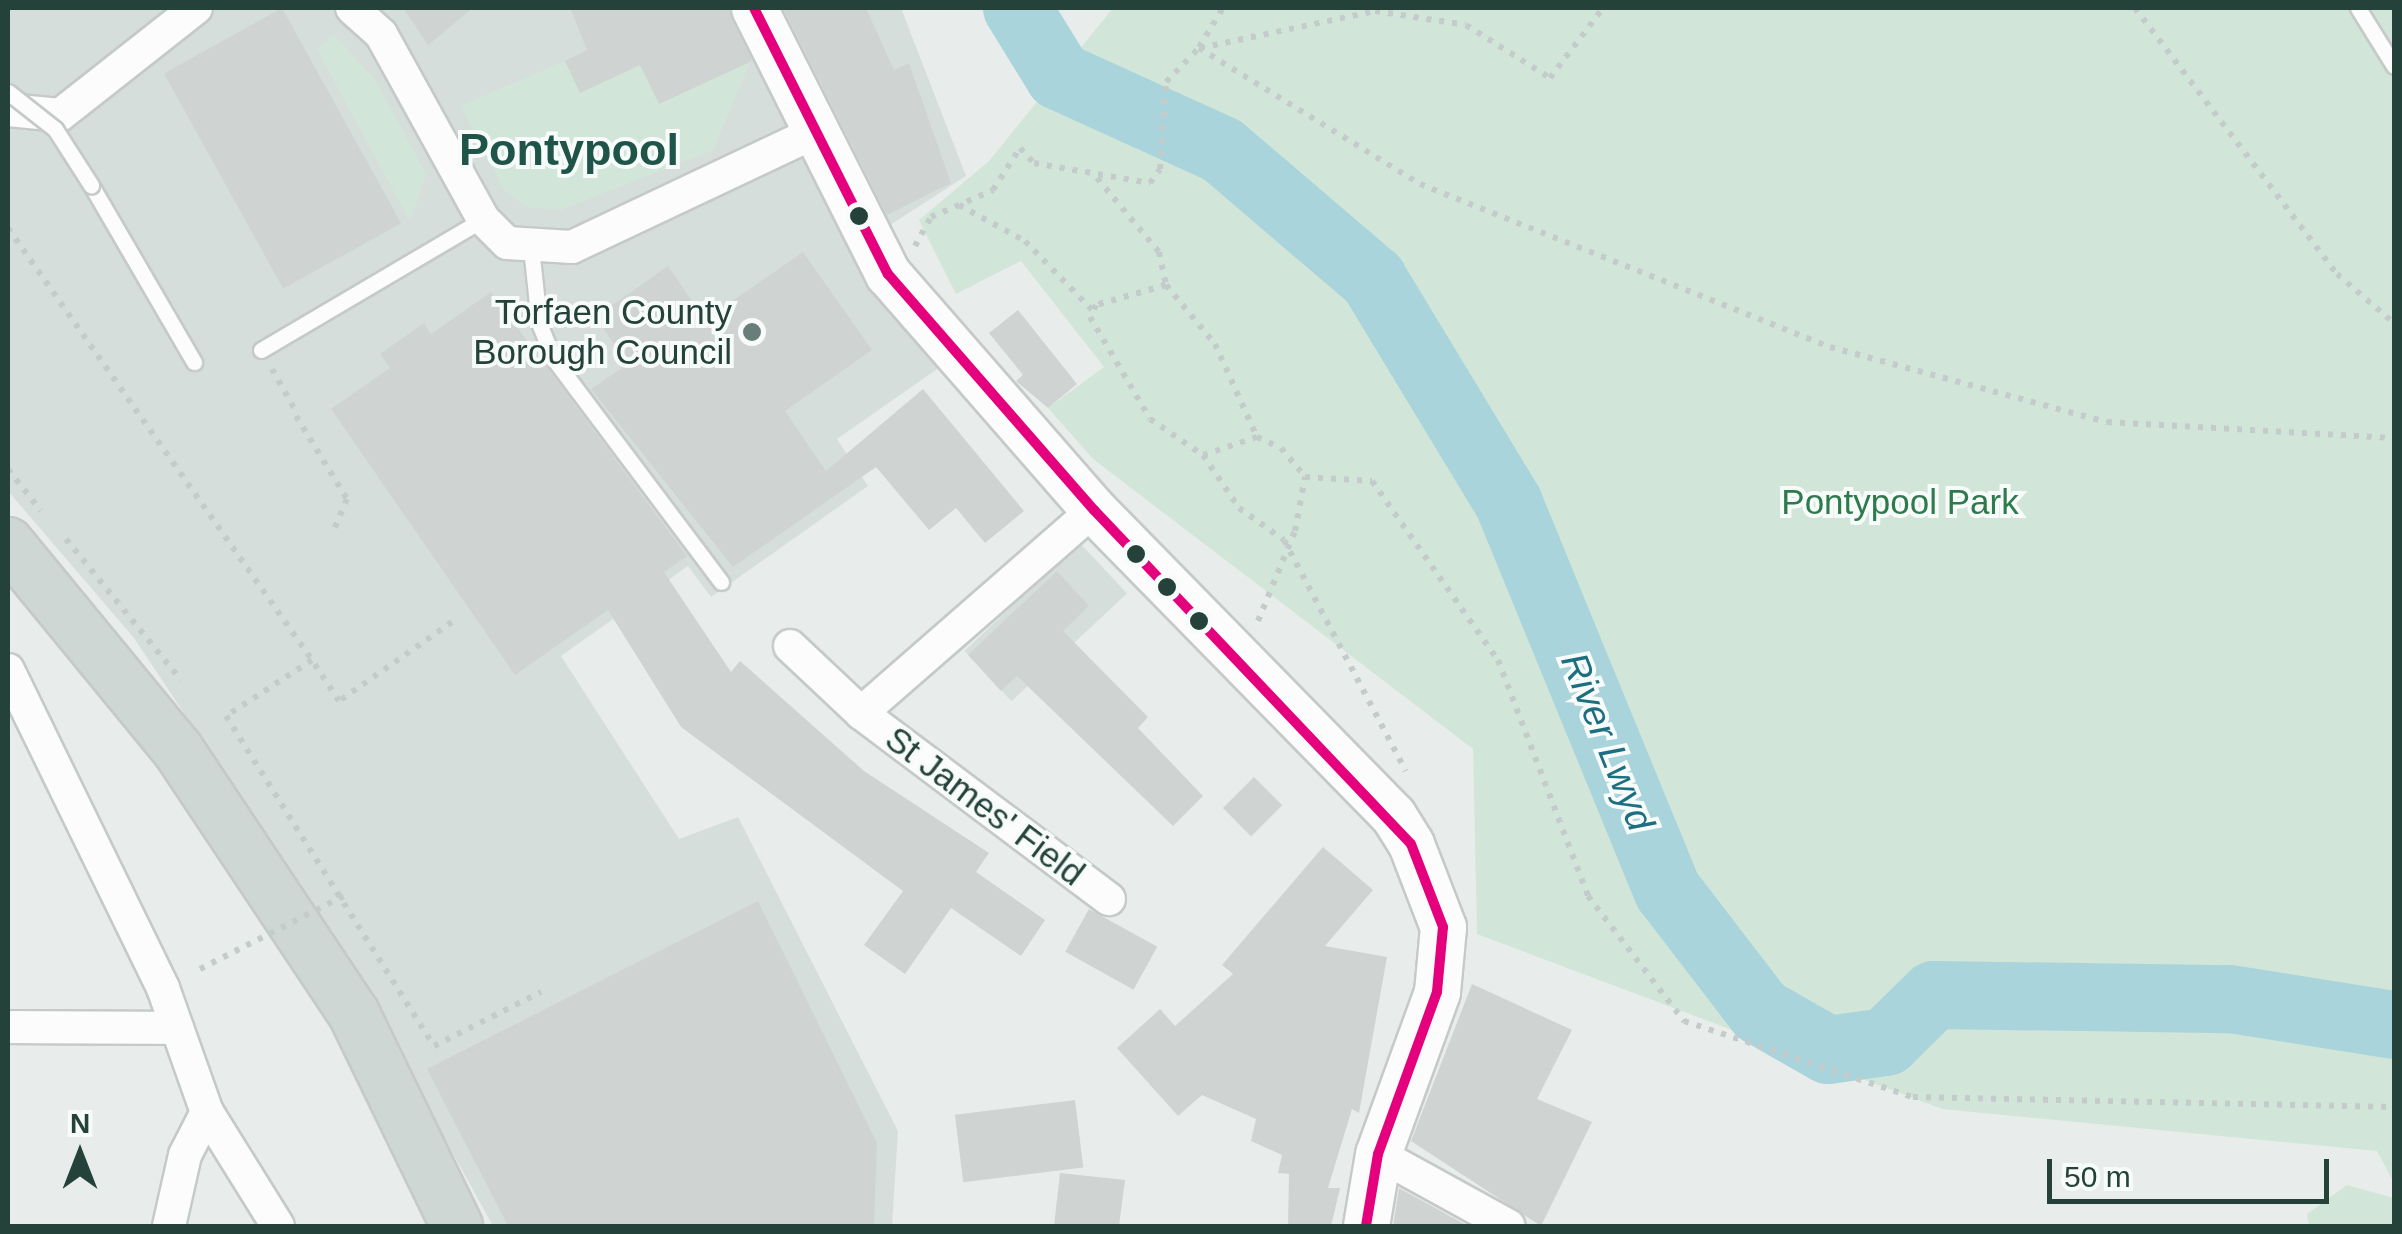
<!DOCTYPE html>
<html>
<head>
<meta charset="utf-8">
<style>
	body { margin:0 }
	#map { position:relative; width:2402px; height:1234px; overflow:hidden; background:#e8edeb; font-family:Helvetica,sans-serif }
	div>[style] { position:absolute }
	.built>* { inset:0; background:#d6dedb; transform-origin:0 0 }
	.green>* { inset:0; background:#d1e6d8 }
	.river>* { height:68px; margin:-34px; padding:0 34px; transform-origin:34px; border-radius:34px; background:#a9d4db }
	.building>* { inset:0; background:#cfd4d2; transform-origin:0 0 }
	.path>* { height:6px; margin-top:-3px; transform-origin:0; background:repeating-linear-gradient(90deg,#c3ccca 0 5px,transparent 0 13px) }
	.roads { filter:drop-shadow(2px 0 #c5cac8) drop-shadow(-2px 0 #c5cac8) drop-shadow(0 2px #c5cac8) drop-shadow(0 -2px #c5cac8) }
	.lane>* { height:15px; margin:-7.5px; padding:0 7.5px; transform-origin:7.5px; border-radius:7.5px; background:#fcfcfc }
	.street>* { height:32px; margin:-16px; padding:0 16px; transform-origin:16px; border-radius:16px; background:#fcfcfc }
	.secondary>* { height:45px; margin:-22.5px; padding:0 22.5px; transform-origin:22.5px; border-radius:22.5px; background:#fcfcfc }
	.primary>* { height:50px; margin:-25px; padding:0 25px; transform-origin:25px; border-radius:25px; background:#cfd7d5 }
	.path-bridge>* { height:6px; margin-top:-3px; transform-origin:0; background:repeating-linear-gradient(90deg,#c3ccca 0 5px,transparent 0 13px) }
	.bridges { filter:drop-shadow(2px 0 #c5cac8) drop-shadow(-2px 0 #c5cac8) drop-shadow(0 2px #c5cac8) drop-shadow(0 -2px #c5cac8) }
	.lane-bridge>* { height:15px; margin:-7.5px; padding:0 7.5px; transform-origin:7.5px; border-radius:7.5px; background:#fcfcfc }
	.bus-1>* { height:10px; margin:-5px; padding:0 5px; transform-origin:5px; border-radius:5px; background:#e5007d }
	.dots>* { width:28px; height:28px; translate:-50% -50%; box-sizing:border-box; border:5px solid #f7fbf9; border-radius:50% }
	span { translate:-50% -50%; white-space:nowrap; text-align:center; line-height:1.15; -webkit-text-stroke:8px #f7fbf9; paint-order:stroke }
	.poi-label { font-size:35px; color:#24423a }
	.right { translate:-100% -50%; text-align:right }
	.park-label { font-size:35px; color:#2d7a4b }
	.street-label { font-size:35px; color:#24423a }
	.water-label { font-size:38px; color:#1c6f80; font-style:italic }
	.district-label { font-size:45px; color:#1f5548; font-weight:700 }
	.frame { position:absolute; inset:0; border:10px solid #24423a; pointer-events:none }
	.north { position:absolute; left:30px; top:1104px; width:100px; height:100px; -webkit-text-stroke:8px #f7fbf9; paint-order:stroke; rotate:0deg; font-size:28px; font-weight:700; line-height:40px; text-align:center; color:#24423a }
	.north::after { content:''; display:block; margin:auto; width:35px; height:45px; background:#24423a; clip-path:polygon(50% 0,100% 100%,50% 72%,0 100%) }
	.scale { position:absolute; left:2047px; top:1159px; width:282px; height:45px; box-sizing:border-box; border:5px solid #24423a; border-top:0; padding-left:12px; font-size:30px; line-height:35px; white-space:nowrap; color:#24423a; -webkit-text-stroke:8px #f7fbf9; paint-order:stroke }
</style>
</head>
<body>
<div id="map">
	<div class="built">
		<i style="clip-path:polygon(8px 8px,901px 8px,966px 176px,887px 227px,966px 349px,837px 439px,868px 486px,711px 597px,688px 566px,561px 656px,679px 839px,738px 817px,898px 1131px,892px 1226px,493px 1226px,338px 945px,134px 638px,8px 491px)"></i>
		<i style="left:1080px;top:543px;width:69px;height:158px;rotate:47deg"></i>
	</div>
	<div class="green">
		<i style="clip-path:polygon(1113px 8px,2394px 8px,2394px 1183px,2377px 1151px,1942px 1109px,1477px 934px,1473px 749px,1093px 459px,1048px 408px,1104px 367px,1021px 261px,956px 294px,919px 220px,989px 161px)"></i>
		<i style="clip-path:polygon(334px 35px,375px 80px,426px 174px,410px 221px,317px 49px)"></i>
		<i style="clip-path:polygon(565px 61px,580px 93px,640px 65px,659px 104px,750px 62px,713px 150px,560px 210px,527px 207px,504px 190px,461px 106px)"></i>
		<i style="clip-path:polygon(2347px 1185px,2394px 1198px,2394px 1226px,2309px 1226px,2307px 1214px)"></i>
	</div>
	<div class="river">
		<i style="left:1017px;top:8px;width:80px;rotate:58.3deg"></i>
		<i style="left:1059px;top:76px;width:179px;rotate:24.4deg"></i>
		<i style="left:1222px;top:150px;width:199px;rotate:40.5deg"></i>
		<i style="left:1373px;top:279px;width:263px;rotate:58.8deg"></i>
		<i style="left:1509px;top:504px;width:418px;rotate:67.7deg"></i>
		<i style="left:1668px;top:891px;width:151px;rotate:52.5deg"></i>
		<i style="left:1760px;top:1011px;width:78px;rotate:29.8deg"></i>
		<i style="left:1828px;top:1050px;width:59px;rotate:-7.9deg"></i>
		<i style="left:1886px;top:1042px;width:67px;rotate:-44.4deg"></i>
		<i style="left:1934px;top:995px;width:296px;rotate:0.8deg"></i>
		<i style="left:2230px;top:999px;width:166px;rotate:9deg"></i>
	</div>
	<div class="building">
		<i style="left:282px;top:8px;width:246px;height:135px;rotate:61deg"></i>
		<i style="clip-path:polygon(403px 8px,473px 8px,428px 45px)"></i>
		<i style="clip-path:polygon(570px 8px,728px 8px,752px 61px,659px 104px,640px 65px,580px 93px,565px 61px,587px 50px)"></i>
		<i style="clip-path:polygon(783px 8px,866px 8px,894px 70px,909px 63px,951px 183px,887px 215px)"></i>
		<i style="clip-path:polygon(803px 252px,872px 350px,785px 411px,826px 471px,923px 389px,1024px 511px,985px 543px,956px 508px,929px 530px,876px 467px,733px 567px,591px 389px,628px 364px,603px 328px,611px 322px,604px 311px,668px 266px,705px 320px)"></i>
		<i style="clip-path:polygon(491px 292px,687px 556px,664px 572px,731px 672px,740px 661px,864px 771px,989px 853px,976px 872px,1045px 920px,1021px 956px,951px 908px,905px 974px,864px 945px,903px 891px,681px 727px,608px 610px,515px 675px,331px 409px,390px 368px,380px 354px,424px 323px,431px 334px)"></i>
		<i style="clip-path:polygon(1018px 310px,1077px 384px,1048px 408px,1016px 381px,1023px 375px,989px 333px)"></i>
		<i style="clip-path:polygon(1057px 571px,1089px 606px,1063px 631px,1148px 717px,1138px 728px,1203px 796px,1173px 826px,1017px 676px,1001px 691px,968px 655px)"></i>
		<i style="left:1254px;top:777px;width:40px;height:44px;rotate:45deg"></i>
		<i style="clip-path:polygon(1323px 847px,1373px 890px,1325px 946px,1387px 957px,1359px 1113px,1352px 1109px,1328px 1188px,1340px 1188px,1331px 1226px,1288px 1226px,1289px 1174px,1278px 1173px,1282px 1155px,1251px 1141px,1256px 1119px,1202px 1095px,1178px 1116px,1117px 1048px,1160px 1009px,1175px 1026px,1233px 974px,1222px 965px)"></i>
		<i style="clip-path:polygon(758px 901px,877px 1143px,874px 1226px,508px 1226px,427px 1069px)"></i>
		<i style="left:1089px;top:909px;width:78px;height:49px;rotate:29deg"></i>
		<i style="clip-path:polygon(1472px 984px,1572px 1030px,1537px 1099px,1592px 1122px,1541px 1226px,1411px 1141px)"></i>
		<i style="left:1075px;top:1100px;width:68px;height:121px;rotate:83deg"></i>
		<i style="clip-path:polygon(1060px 1173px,1125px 1180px,1119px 1226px,1054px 1226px)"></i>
		<i style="clip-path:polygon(1399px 1188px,1468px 1226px,1393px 1226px)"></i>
	</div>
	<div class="path">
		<i style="left:2135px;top:8px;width:334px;rotate:52.8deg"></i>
		<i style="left:2337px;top:274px;width:75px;rotate:40.7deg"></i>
		<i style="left:1199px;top:47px;width:46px;rotate:-58.4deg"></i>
		<i style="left:1200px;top:48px;width:179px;rotate:-11.9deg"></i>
		<i style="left:1375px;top:11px;width:92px;rotate:8.7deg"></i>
		<i style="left:1466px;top:25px;width:99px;rotate:32.2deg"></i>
		<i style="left:1550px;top:78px;width:88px;rotate:-52.9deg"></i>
		<i style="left:1097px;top:178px;width:97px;rotate:50deg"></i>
		<i style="left:1159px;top:252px;width:34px;rotate:78deg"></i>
		<i style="left:1166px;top:285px;width:73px;rotate:164.1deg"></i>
		<i style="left:1096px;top:305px;width:13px;rotate:117deg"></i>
		<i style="left:1090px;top:317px;width:118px;rotate:59.5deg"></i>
		<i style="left:1150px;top:419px;width:64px;rotate:34.2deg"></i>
		<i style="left:1203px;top:455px;width:64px;rotate:55.8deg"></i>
		<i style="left:1239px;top:508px;width:55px;rotate:35.4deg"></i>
		<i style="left:1284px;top:540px;width:261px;rotate:62.2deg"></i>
		<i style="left:959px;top:205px;width:75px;rotate:28.6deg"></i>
		<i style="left:1025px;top:241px;width:98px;rotate:45.8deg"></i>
		<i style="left:8px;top:228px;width:528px;rotate:54.87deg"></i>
		<i style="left:915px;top:246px;width:33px;rotate:-61deg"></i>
		<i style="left:931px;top:217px;width:68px;rotate:-23.5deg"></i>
		<i style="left:993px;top:190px;width:50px;rotate:-57.3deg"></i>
		<i style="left:1020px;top:148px;width:21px;rotate:47deg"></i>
		<i style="left:1034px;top:163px;width:118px;rotate:9.8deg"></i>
		<i style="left:1150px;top:183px;width:17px;rotate:-54deg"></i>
		<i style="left:1160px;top:169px;width:87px;rotate:-86.1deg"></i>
		<i style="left:1166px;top:82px;width:47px;rotate:-45.9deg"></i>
		<i style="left:1199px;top:48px;width:259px;rotate:31.6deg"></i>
		<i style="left:1420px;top:184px;width:441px;rotate:21.7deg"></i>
		<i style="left:1830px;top:347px;width:287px;rotate:15.2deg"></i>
		<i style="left:2107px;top:422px;width:287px;rotate:3.2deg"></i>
		<i style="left:1166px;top:285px;width:77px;rotate:50.3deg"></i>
		<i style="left:1215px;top:344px;width:102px;rotate:65.7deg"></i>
		<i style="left:272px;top:369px;width:45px;rotate:60.6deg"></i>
		<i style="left:296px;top:416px;width:97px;rotate:58.4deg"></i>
		<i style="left:347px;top:499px;width:36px;rotate:113deg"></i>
		<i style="left:1203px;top:455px;width:57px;rotate:-18.4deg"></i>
		<i style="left:1257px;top:437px;width:26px;rotate:25deg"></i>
		<i style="left:1281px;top:448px;width:38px;rotate:50deg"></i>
		<i style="left:1305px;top:477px;width:67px;rotate:3.4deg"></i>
		<i style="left:1372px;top:481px;width:219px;rotate:54.9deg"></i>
		<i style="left:1498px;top:660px;width:253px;rotate:69.1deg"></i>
		<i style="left:1588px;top:896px;width:158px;rotate:52.5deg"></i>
		<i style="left:1684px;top:1021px;width:241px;rotate:18.4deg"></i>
		<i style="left:1913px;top:1097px;width:481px;rotate:1.2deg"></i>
		<i style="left:8px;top:469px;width:53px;rotate:51.8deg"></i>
		<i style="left:66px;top:539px;width:182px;rotate:50.8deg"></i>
		<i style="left:1258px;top:621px;width:97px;rotate:-67.7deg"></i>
		<i style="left:1295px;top:531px;width:55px;rotate:-79.5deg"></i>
		<i style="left:452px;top:622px;width:138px;rotate:145deg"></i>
		<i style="left:339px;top:701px;width:49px;rotate:-123.4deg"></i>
		<i style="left:312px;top:660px;width:103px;rotate:146.9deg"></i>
		<i style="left:226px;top:716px;width:390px;rotate:57.8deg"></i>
		<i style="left:434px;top:1046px;width:120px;rotate:-26.8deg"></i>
	</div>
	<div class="roads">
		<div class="lane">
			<i style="left:2358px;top:8px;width:68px;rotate:58.2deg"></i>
			<i style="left:91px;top:185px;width:205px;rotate:59.8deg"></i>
			<i style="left:531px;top:247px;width:76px;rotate:84deg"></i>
			<i style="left:539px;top:323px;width:38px;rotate:68deg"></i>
			<i style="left:553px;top:358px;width:280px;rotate:53.1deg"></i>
			<i style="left:261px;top:350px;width:258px;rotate:-30.5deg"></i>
		</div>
		<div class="street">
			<i style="left:352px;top:8px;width:39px;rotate:42deg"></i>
			<i style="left:381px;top:34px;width:211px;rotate:61.1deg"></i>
			<i style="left:483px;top:219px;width:34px;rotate:45deg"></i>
			<i style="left:507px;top:243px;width:65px;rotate:3.5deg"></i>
			<i style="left:572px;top:247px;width:264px;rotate:-25.3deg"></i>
			<i style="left:8px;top:110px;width:52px;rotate:5.5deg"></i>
			<i style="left:60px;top:115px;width:173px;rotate:-38.2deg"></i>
			<i style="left:790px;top:646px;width:98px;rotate:43.3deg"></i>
			<i style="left:861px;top:713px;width:310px;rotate:36.9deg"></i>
			<i style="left:8px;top:670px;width:354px;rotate:64deg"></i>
			<i style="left:163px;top:988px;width:132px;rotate:70.5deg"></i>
			<i style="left:207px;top:1112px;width:48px;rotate:117.1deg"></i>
			<i style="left:185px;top:1155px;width:73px;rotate:102.7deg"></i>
			<i style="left:861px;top:713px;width:309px;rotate:-41.1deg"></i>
			<i style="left:8px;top:1027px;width:169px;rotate:0.3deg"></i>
			<i style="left:207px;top:1112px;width:134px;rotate:58.1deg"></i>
			<i style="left:1378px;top:1154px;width:149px;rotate:28.8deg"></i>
		</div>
		<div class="secondary">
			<i style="left:754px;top:8px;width:298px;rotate:63.3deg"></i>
			<i style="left:888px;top:274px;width:313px;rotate:48.9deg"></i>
			<i style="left:1094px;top:510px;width:427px;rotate:45.6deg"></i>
			<i style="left:1393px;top:815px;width:34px;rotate:58deg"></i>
			<i style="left:1411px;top:844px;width:89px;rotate:68.9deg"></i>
			<i style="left:1443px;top:927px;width:65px;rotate:95.3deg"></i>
			<i style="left:1437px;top:992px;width:172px;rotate:110deg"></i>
			<i style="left:1378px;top:1154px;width:73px;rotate:99.5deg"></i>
		</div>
		<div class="primary">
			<i style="left:8px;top:543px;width:268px;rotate:50.6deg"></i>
			<i style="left:178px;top:750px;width:317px;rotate:56.3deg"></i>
			<i style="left:354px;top:1014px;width:236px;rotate:64.1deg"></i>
		</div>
	</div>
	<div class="path-bridge">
		<i style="left:200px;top:969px;width:161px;rotate:-26.9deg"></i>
	</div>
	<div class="bridges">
		<div class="lane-bridge">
			<i style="left:8px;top:92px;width:60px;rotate:38.2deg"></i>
			<i style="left:55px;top:129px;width:67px;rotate:57.3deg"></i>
		</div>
	</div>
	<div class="bus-1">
		<i style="left:754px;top:8px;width:298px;rotate:63.3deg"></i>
		<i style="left:888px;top:274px;width:313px;rotate:48.9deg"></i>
		<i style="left:1094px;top:510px;width:460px;rotate:46.5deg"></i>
		<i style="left:1411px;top:844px;width:89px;rotate:68.9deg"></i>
		<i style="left:1443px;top:927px;width:65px;rotate:95.3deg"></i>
		<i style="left:1437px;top:992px;width:172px;rotate:110deg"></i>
		<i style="left:1378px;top:1154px;width:73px;rotate:99.5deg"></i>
	</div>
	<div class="dots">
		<i style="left:859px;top:216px;background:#24423a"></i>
		<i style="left:752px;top:332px;background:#697e78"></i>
		<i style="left:1136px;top:554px;background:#24423a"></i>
		<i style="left:1167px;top:587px;background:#24423a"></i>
		<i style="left:1199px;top:621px;background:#24423a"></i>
	</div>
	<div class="poi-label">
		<span class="right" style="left:732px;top:332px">Torfaen County<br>Borough Council</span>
	</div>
	<div class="park-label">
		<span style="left:1900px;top:502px">Pontypool Park</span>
	</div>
	<div class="street-label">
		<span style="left:985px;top:806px;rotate:37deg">St James' Field</span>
	</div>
	<div class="water-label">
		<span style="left:1607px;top:742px;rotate:68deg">River Lwyd</span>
	</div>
	<div class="district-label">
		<span style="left:569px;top:150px">Pontypool</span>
	</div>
	<div class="frame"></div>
	<div class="north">N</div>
	<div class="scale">50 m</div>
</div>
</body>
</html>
